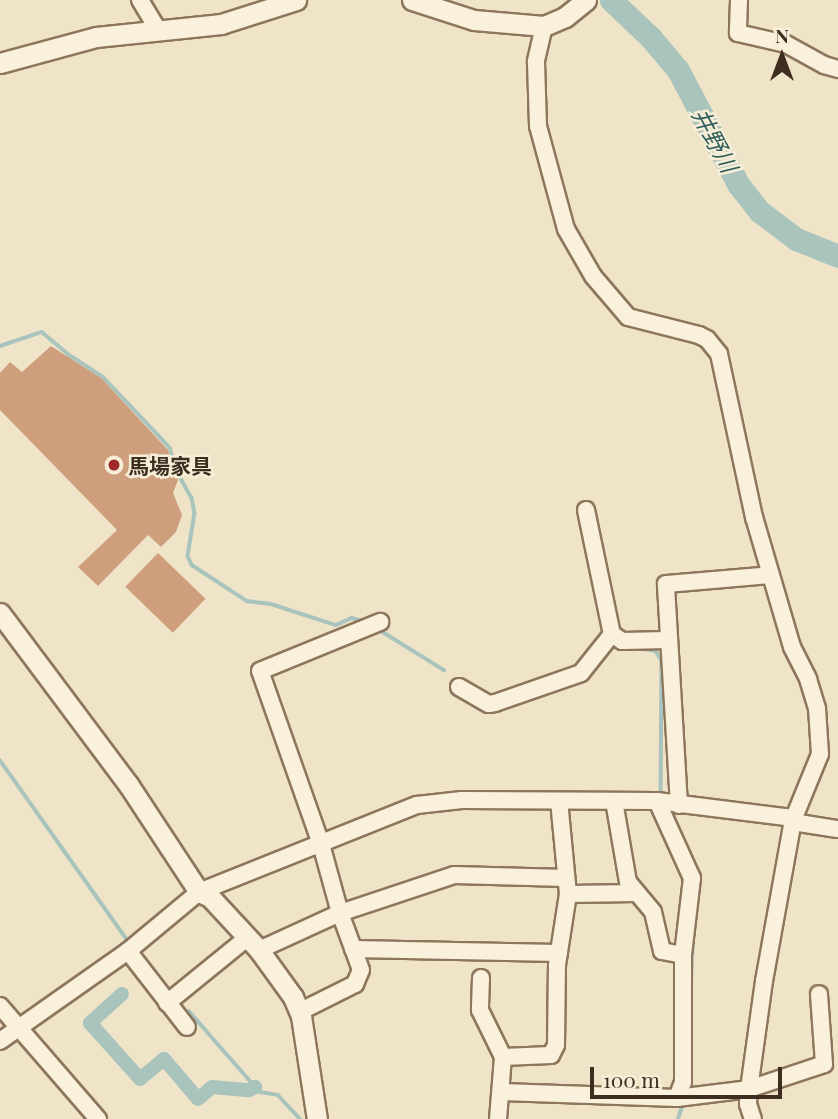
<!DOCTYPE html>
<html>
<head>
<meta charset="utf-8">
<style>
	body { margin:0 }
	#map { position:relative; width:838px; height:1119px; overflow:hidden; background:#f0e4c8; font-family:"Playfair Display","Noto Sans JP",serif }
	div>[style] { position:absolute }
	.stream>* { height:3.5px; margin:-1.75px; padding:0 1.75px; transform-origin:1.75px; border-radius:1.75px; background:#a9c4bc }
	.canal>* { height:14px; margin:-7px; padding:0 7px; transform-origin:7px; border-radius:7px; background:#a9c4bc }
	.river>* { height:23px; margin:-11.5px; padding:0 11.5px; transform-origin:11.5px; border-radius:11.5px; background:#a9c4bc }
	.building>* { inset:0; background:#cf9f7d; transform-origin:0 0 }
	.roads { filter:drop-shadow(2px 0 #8d765c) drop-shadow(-2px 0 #8d765c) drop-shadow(0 2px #8d765c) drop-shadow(0 -2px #8d765c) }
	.minor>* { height:16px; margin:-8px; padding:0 8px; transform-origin:8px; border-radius:8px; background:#faf1dc }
	.tertiary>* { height:19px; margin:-9.5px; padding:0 9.5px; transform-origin:9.5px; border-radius:9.5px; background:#faf1dc }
	.dots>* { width:19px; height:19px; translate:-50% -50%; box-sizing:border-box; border:4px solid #f7eed8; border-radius:50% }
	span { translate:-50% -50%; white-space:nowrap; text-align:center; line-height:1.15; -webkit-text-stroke:5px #f7eed8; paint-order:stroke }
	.poi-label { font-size:21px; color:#3d2e20; font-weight:700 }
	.left { translate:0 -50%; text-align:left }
	.water-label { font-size:23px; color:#2f5d5a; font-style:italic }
	.north { position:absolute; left:747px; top:21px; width:70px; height:70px; -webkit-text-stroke:5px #f7eed8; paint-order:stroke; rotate:0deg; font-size:19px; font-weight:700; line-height:28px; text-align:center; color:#3d2e20 }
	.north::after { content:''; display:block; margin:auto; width:24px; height:32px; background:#3d2e20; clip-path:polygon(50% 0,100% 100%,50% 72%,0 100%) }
	.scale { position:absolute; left:590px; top:1067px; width:192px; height:32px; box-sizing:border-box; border:4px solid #3d2e20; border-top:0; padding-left:9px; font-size:21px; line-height:24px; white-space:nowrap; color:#3d2e20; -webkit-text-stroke:5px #f7eed8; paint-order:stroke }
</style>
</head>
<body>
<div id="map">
	<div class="stream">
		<i style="left:0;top:346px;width:44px;rotate:-18.4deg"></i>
		<i style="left:42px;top:332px;width:38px;rotate:40deg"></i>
		<i style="left:71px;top:356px;width:38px;rotate:33deg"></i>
		<i style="left:103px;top:377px;width:84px;rotate:46.4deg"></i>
		<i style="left:161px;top:438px;width:13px;rotate:48deg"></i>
		<i style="left:170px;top:448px;width:28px;rotate:72deg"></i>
		<i style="left:179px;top:475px;width:26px;rotate:61deg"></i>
		<i style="left:192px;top:498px;width:15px;rotate:79deg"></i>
		<i style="left:195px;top:513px;width:44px;rotate:99.2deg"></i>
		<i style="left:188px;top:556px;width:10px;rotate:66deg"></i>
		<i style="left:192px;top:565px;width:66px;rotate:33.2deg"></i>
		<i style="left:247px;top:601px;width:24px;rotate:7deg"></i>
		<i style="left:271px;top:604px;width:68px;rotate:17.9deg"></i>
		<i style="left:336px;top:625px;width:17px;rotate:-24deg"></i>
		<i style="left:352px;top:618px;width:15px;rotate:16deg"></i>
		<i style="left:378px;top:629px;width:78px;rotate:31.8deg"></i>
		<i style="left:637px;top:648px;width:19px;rotate:9deg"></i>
		<i style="left:656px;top:651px;width:12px;rotate:59deg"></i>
		<i style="left:662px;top:661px;width:135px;rotate:90.4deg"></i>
		<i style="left:0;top:760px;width:222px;rotate:54.7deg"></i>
		<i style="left:155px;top:974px;width:24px;rotate:48deg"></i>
		<i style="left:691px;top:981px;width:45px;rotate:-87.5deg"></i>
		<i style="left:189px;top:1011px;width:108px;rotate:48.8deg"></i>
		<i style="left:260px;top:1092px;width:18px;rotate:9deg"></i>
		<i style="left:278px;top:1095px;width:33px;rotate:47deg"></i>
		<i style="left:689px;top:1091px;width:15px;rotate:-82deg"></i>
		<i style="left:678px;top:1119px;width:16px;rotate:-72deg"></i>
	</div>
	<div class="canal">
		<i style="left:122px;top:994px;width:43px;rotate:137.8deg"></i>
		<i style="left:90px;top:1023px;width:75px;rotate:48.2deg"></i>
		<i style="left:140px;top:1079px;width:31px;rotate:-40deg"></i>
		<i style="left:164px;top:1059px;width:52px;rotate:49.6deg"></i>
		<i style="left:198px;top:1099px;width:18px;rotate:-41deg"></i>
		<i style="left:212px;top:1087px;width:37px;rotate:5deg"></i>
		<i style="left:249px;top:1090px;width:7px;rotate:-27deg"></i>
	</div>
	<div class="river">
		<i style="left:611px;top:0;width:55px;rotate:43.5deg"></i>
		<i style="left:651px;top:38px;width:42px;rotate:49.8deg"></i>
		<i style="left:678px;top:70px;width:129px;rotate:62.2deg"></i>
		<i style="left:738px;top:184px;width:34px;rotate:52deg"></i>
		<i style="left:759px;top:211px;width:46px;rotate:37.1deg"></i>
		<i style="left:796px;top:239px;width:45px;rotate:22deg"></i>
	</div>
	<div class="building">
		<i style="clip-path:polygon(51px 346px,101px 378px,168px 450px,178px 480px,173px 493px,182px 515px,176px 532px,161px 547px,148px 535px,98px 586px,78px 567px,117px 530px,0 410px,0 373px,10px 362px,22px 372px)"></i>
		<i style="left:158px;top:553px;width:66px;height:47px;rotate:44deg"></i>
	</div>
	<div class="roads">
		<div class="minor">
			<i style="left:140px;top:0;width:37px;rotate:59deg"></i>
			<i style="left:739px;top:0;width:33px;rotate:92deg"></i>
			<i style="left:738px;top:33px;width:49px;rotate:12.9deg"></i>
			<i style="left:786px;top:44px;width:43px;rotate:28.9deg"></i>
			<i style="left:824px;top:65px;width:15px;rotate:16deg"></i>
			<i style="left:544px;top:26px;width:37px;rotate:103deg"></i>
			<i style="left:536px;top:62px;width:64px;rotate:88.2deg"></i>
			<i style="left:538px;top:126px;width:107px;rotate:74.8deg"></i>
			<i style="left:566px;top:229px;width:54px;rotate:60.1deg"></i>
			<i style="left:593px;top:276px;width:54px;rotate:49.5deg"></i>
			<i style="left:628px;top:317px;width:73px;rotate:14.2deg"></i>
			<i style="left:699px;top:335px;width:9px;rotate:27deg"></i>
			<i style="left:707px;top:339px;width:19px;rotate:51deg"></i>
			<i style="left:719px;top:354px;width:167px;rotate:77.9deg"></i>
			<i style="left:754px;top:517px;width:135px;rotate:73.7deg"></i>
			<i style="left:792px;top:647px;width:36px;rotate:63deg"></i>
			<i style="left:808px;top:679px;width:30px;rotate:73deg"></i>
			<i style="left:817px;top:708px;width:46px;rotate:86.3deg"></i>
			<i style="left:820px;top:754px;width:71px;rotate:112.2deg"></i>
			<i style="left:793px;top:820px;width:164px;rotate:100.2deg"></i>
			<i style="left:764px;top:981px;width:109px;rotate:97.9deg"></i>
			<i style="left:749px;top:1089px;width:15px;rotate:94deg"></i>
			<i style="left:748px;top:1104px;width:16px;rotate:72deg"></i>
			<i style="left:586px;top:510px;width:127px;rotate:78.2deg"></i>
			<i style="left:612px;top:634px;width:12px;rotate:35deg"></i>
			<i style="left:622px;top:641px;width:46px;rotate:-1.2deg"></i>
			<i style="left:459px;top:687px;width:34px;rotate:30deg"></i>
			<i style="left:489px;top:704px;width:6px;rotate:-9deg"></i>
			<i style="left:495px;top:703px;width:91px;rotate:-19.2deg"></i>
			<i style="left:581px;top:673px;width:50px;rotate:-51.5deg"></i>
			<i style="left:614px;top:801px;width:82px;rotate:80.2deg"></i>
			<i style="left:628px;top:882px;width:39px;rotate:50deg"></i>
			<i style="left:653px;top:912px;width:40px;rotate:77deg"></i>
			<i style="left:662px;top:951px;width:21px;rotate:11deg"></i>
			<i style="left:657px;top:801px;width:85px;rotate:65.6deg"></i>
			<i style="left:692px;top:878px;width:78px;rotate:96.7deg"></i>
			<i style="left:683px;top:955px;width:127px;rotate:90deg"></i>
			<i style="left:683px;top:1082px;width:17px;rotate:111deg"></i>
			<i style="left:679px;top:805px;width:221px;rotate:-93.4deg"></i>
			<i style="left:666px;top:584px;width:105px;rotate:-4.9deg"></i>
			<i style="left:568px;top:894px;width:68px;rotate:-0.8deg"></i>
			<i style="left:353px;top:949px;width:206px;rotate:1.1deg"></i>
			<i style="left:259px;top:950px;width:89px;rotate:-24.6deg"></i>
			<i style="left:340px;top:913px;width:120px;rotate:-18.4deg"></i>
			<i style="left:454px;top:875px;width:112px;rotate:1.5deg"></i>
			<i style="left:128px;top:951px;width:96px;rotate:52.2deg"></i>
			<i style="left:481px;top:978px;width:32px;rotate:92deg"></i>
			<i style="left:480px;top:1010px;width:52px;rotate:63.9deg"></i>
			<i style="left:503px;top:1057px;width:62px;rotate:94.6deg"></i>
			<i style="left:167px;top:1003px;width:103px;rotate:-39.1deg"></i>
			<i style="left:0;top:1006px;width:150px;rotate:49.1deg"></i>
			<i style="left:299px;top:1012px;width:63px;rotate:-26.6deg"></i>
			<i style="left:355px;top:984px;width:15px;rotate:-67deg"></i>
			<i style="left:361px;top:970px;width:61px;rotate:-110.2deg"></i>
			<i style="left:340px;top:913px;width:72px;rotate:-105.4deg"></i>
			<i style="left:321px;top:844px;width:183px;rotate:-109.4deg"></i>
			<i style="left:260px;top:671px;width:130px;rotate:-22.2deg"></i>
			<i style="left:0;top:1041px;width:156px;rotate:-35.1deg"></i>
			<i style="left:128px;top:951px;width:92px;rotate:-39.7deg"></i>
			<i style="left:199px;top:892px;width:235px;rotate:-21.8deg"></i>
			<i style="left:417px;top:805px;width:45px;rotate:-6.3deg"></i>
			<i style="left:462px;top:800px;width:195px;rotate:0.3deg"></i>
			<i style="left:657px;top:801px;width:130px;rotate:7.1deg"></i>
			<i style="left:786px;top:817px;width:14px;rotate:25deg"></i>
			<i style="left:799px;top:823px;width:39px;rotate:9deg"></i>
			<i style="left:503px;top:1057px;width:48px;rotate:-2.4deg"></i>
			<i style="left:551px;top:1055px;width:11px;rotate:-63deg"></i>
			<i style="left:556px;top:1045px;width:80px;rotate:-89.3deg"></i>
			<i style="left:557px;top:965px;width:72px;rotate:-81.2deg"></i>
			<i style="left:568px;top:894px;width:93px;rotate:-95.5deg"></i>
			<i style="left:502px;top:1092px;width:175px;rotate:2deg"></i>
			<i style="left:677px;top:1098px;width:73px;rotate:-7.1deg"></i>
			<i style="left:749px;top:1089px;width:79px;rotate:-18.4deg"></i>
			<i style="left:824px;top:1064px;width:70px;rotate:-94.1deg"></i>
		</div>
		<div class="tertiary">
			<i style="left:412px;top:0;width:65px;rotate:17.9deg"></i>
			<i style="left:474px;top:20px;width:70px;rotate:4.9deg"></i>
			<i style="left:544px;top:26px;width:23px;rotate:-23deg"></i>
			<i style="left:565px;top:17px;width:27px;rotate:-39deg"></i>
			<i style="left:0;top:63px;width:99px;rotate:-15.2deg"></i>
			<i style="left:96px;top:37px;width:126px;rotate:-5.9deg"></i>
			<i style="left:221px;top:24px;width:79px;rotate:-17.7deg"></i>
			<i style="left:0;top:613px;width:214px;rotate:53.2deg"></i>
			<i style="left:128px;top:784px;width:129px;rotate:56.7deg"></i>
			<i style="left:199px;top:892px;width:12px;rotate:24deg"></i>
			<i style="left:210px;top:897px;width:72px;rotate:47.2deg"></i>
			<i style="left:259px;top:950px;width:58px;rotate:54.1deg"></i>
			<i style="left:293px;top:997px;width:21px;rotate:67deg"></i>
			<i style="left:301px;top:1016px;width:104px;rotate:81.2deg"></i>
		</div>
	</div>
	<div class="dots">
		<i style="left:114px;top:465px;background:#9e2a2b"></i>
	</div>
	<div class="poi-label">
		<span class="left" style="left:128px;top:465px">馬場家具</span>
	</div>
	<div class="water-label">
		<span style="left:715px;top:140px;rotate:62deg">井野川</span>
	</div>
	<div class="north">N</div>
	<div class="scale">100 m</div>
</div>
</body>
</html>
